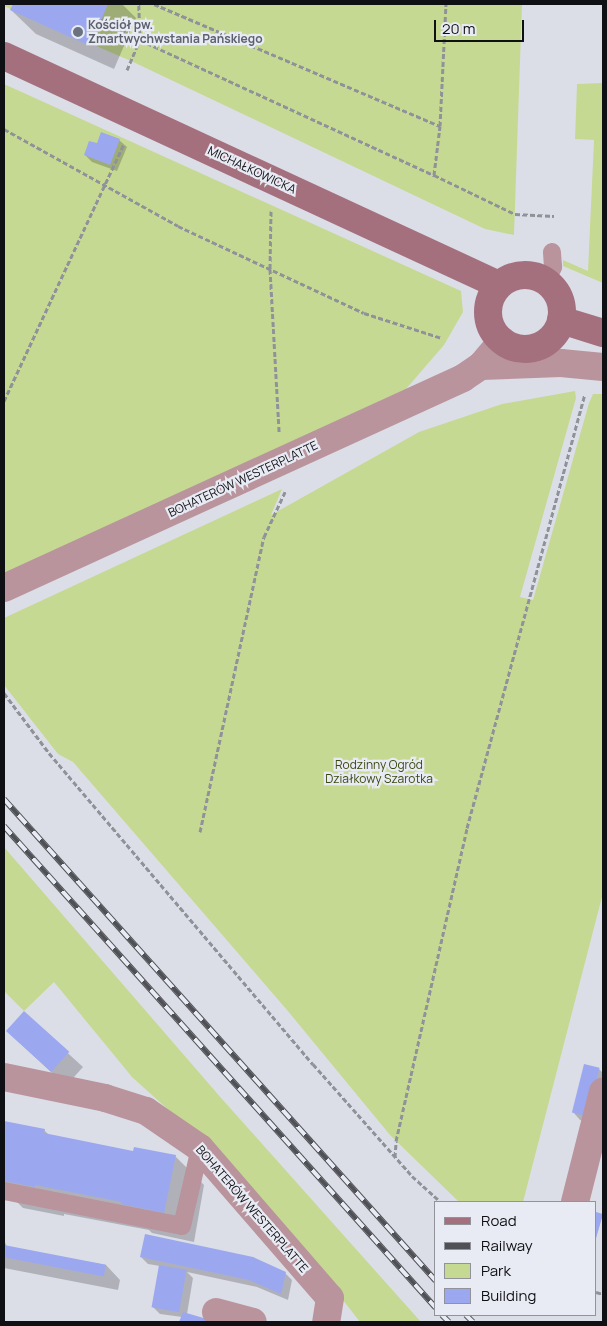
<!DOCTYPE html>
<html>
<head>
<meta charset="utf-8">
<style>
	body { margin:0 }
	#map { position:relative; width:607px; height:1326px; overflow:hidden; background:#dcdee7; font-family:Manrope,sans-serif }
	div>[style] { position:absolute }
	.green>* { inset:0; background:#c6d993 }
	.shadow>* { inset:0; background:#0003; transform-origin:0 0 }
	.building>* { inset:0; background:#9ba8ef; transform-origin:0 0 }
	.path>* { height:3px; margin-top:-1.5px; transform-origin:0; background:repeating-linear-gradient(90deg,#909299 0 5px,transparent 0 7.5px) }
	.lane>* { height:18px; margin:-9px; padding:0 9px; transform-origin:9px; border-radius:9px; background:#b9949d }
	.street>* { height:28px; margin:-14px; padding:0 14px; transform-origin:14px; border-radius:14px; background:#b9949d }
	.secondary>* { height:28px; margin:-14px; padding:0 14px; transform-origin:14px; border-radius:14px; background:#a4707e }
	.secondary>.ring { margin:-14px; padding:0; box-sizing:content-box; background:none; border:28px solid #a4707e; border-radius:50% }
	.rail>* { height:5.5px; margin-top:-2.75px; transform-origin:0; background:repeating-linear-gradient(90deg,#e9ebf4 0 11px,#4f5156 0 22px); box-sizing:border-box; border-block:1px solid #4f5156 }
	.dots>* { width:14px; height:14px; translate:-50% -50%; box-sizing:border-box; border:2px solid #e9ebf4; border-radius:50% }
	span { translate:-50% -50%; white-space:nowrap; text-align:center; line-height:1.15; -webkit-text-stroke:4.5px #e9ebf4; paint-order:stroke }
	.worship-label { font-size:12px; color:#5b616d; font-weight:700 }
	.left { translate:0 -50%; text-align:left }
	.street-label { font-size:12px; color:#0f1013 }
	.park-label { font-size:12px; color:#3a470e }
	.frame { position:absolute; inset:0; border:5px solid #0f1013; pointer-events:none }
	.legend { position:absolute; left:434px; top:1201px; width:162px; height:115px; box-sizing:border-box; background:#e9ebf4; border:1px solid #92939a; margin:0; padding:6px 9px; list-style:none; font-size:15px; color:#0f1013 }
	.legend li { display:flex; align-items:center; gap:10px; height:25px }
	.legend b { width:25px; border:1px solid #92939a }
	.scale { position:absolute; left:434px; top:20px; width:90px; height:22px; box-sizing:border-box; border:2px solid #0f1013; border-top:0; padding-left:6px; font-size:15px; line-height:18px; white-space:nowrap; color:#0f1013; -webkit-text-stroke:4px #e9ebf4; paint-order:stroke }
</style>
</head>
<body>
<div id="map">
	<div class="green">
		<i style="clip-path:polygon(4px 4px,522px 4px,514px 235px,485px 229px,131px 61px,17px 12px,4px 6px)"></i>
		<i style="clip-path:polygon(603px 83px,603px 283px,563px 266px,563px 260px,588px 271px,594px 140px,575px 139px,577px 84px)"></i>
		<i style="clip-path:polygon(4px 84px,461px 291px,463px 312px,444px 345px,406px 389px,4px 574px)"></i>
		<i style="clip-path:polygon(575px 391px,576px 398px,520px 597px,533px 600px,589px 403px,593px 394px,603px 394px,603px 893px,523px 1202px,459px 1202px,390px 1135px,287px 1010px,73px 762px,58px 754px,4px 685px,4px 618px,282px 489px,271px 515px,419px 432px,502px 404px)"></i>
		<i style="clip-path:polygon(4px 847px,222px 1099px,421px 1322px,360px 1322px,311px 1259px,183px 1123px,132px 1077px,54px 982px,24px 1011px,4px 991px)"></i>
	</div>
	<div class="shadow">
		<i style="clip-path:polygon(14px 4px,122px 4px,136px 18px,114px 69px,36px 34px,11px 10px)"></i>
		<i style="clip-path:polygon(119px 140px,127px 147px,117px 171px,92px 162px,85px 155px,97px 145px)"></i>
		<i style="clip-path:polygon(24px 1013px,83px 1067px,66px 1086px,22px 1045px)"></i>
		<i style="clip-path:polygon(599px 1069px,603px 1073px,603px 1089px,595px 1123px,580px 1120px,573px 1112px)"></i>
		<i style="clip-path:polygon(5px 1122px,44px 1130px,49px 1135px,134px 1152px,175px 1156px,204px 1185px,194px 1242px,152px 1233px,149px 1230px,64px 1214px,64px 1216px,23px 1208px,4px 1189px)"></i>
		<i style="left:596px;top:1213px;width:7px;height:85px;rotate:16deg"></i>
		<i style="clip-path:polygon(4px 1240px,7px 1247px,106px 1265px,120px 1280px,118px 1290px,4px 1268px)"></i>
		<i style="clip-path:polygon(141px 1257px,285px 1273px,292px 1280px,288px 1300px,257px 1287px,187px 1272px,193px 1278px,187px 1314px,215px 1322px,181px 1322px,182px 1317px,160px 1314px,153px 1307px,160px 1266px,148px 1264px)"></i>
	</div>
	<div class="building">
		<i style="clip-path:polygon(13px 4px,108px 4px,90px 46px,10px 10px)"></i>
		<i style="clip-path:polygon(101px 132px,120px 139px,110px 165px,84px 155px,89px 141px,97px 143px)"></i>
		<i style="left:24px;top:1011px;width:61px;height:27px;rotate:42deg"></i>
		<i style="left:584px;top:1064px;width:16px;height:50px;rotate:14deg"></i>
		<i style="clip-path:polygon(4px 1121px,45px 1129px,44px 1133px,133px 1151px,134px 1147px,176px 1155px,164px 1213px,121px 1204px,122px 1202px,35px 1185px,35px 1187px,4px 1181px)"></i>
		<i style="left:596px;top:1212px;width:7px;height:76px;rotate:16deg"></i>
		<i style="clip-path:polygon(145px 1234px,253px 1257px,286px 1272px,281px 1294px,249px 1280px,140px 1257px)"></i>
		<i style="left:4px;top:1245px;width:104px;height:12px;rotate:11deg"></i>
		<i style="left:159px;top:1265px;width:28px;height:43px;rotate:10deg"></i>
		<i style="clip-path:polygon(183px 1312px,217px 1322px,179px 1322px)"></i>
	</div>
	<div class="path">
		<i style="left:154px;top:4px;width:311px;rotate:23.1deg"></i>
		<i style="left:101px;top:19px;width:44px;rotate:28.3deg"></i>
		<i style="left:140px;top:40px;width:324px;rotate:24.7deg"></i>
		<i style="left:434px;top:175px;width:90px;rotate:25.7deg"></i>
		<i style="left:515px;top:214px;width:39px;rotate:3deg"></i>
		<i style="left:127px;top:70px;width:33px;rotate:-67deg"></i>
		<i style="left:140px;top:40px;width:36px;rotate:-92deg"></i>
		<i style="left:4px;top:129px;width:199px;rotate:29.1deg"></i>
		<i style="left:178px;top:226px;width:205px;rotate:25.1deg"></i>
		<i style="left:364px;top:313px;width:82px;rotate:17.8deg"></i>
		<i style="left:434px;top:175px;width:49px;rotate:-83deg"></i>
		<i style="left:440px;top:126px;width:122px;rotate:-87.2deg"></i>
		<i style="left:271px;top:211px;width:58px;rotate:91deg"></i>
		<i style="left:270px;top:269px;width:163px;rotate:86.8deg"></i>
		<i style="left:4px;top:401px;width:284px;rotate:-65deg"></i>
		<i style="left:4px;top:693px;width:75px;rotate:53.1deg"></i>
		<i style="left:49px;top:753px;width:408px;rotate:49.7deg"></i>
		<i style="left:313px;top:1064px;width:149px;rotate:48.5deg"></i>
		<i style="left:412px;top:1176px;width:39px;rotate:42deg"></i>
		<i style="left:200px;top:832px;width:302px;rotate:-77.8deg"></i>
		<i style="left:264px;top:537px;width:50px;rotate:-65deg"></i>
		<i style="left:395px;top:1157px;width:16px;rotate:-86deg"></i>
		<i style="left:396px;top:1141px;width:321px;rotate:-77.2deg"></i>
		<i style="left:467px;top:828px;width:449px;rotate:-74.8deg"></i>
		<i style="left:596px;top:1292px;width:7px;rotate:16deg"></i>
	</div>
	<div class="lane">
		<i style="left:546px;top:282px;width:17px;rotate:-65deg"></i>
		<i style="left:553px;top:267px;width:15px;rotate:-94deg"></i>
		<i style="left:4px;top:1191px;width:181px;rotate:11.1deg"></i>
		<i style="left:182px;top:1226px;width:80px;rotate:-77deg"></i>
	</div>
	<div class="street">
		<i style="left:481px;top:366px;width:80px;rotate:-2.1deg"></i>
		<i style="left:561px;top:363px;width:42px;rotate:5.4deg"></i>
		<i style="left:4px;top:588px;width:505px;rotate:-24.58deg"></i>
		<i style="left:463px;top:378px;width:22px;rotate:-34deg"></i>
		<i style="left:481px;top:366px;width:33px;rotate:-50deg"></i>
		<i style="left:4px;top:1077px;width:103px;rotate:11.7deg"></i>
		<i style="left:105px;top:1098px;width:43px;rotate:17.6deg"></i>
		<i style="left:146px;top:1111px;width:65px;rotate:34.4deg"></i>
		<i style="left:200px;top:1148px;width:198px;rotate:49.1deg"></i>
		<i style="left:330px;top:1298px;width:24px;rotate:99deg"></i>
		<i style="left:575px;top:1202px;width:114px;rotate:-75.8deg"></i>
		<i style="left:216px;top:1312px;width:38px;rotate:15deg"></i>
	</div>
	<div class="secondary">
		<i style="left:4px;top:56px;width:545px;rotate:24.83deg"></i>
		<i class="ring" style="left:488px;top:275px;width:46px;height:46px"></i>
		<i style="left:561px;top:320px;width:44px;rotate:17.2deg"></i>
	</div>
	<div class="rail">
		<i style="left:4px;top:799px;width:647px;rotate:48.13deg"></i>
		<i style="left:4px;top:826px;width:647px;rotate:48.13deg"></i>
		<i style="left:442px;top:1315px;width:10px;rotate:45deg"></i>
		<i style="left:466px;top:1315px;width:10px;rotate:45deg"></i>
	</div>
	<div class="dots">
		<i style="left:78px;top:32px;background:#6b7280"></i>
	</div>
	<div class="worship-label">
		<span class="left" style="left:88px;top:32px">Kościół pw.<br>Zmartwychwstania Pańskiego</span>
	</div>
	<div class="street-label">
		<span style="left:252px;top:170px;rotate:25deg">MICHAŁKOWICKA</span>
		<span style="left:243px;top:479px;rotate:-25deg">BOHATERÓW WESTERPLATTE</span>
		<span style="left:252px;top:1209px;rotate:49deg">BOHATERÓW WESTERPLATTE</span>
	</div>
	<div class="park-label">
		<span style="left:379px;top:772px">Rodzinny Ogród<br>Działkowy Szarotka</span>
	</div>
	<div class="frame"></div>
	<ul class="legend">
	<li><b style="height:6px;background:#a4707e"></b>Road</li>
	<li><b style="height:6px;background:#4f5156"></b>Railway</li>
	<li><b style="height:14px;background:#c6d993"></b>Park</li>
	<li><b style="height:14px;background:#9ba8ef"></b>Building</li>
	</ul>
	<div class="scale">20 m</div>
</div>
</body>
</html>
